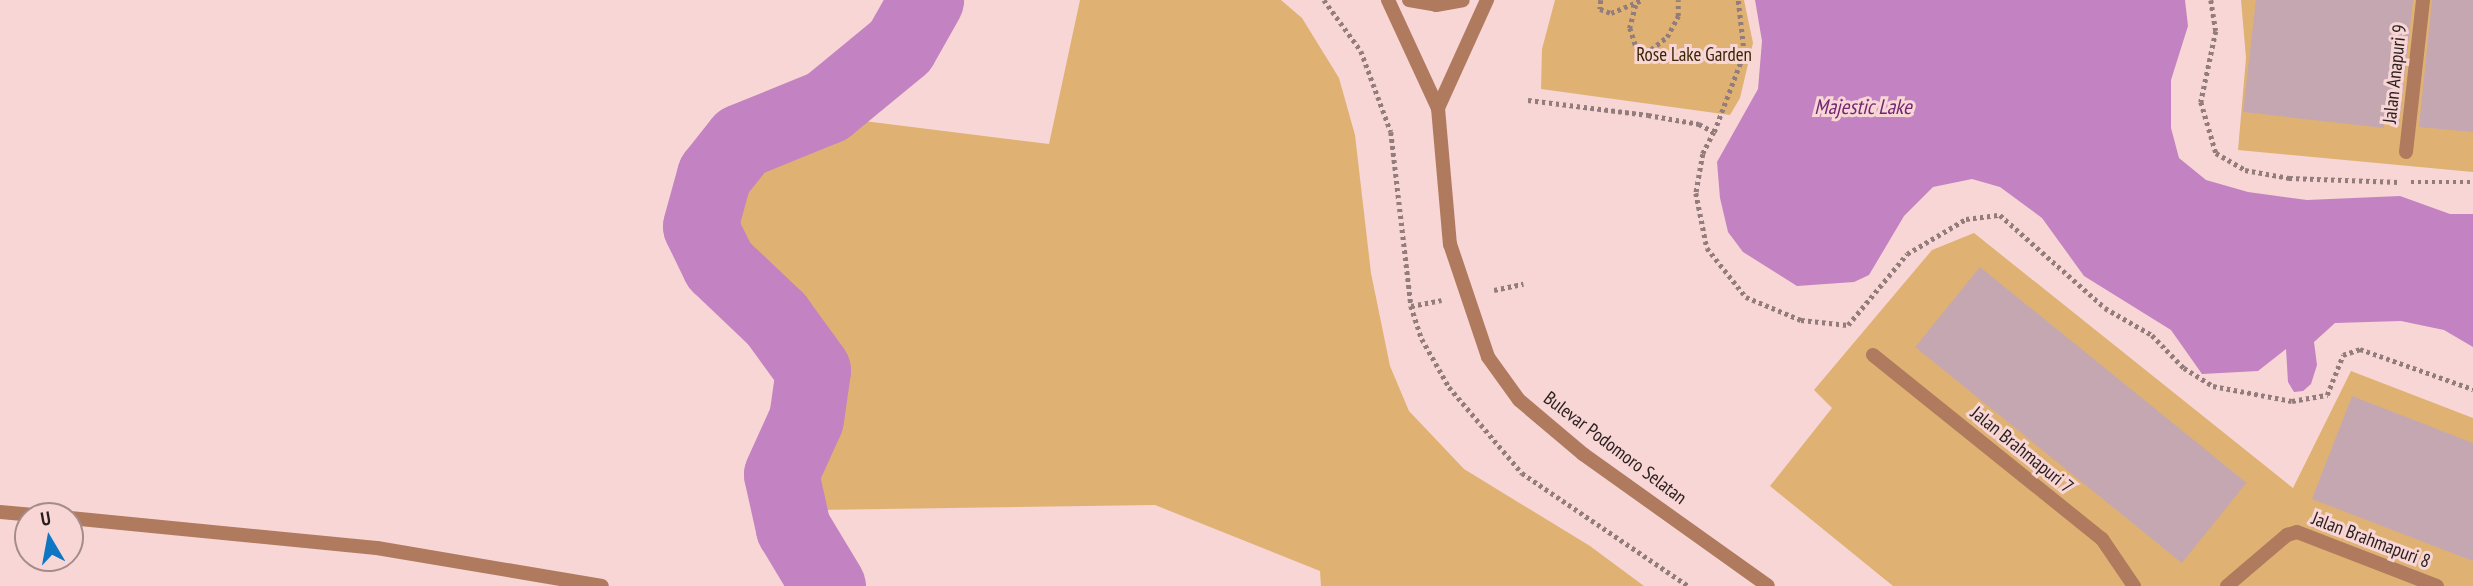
<!DOCTYPE html>
<html>
<head>
<meta charset="utf-8">
<style>
	body { margin:0 }
	#map { position:relative; width:2473px; height:586px; overflow:hidden; background:#f7d6d5; font-family:"PT Sans Narrow",sans-serif }
	div>[style] { position:absolute }
	.green>* { inset:0; background:#dfb274 }
	.water>* { inset:0; background:#c382c1 }
	.river>* { height:75px; margin:-37.5px; padding:0 37.5px; transform-origin:37.5px; border-radius:37.5px; background:#c382c1 }
	.building>* { inset:0; background:#c4a7b1; transform-origin:0 0 }
	.path>* { height:4.5px; margin-top:-2.25px; transform-origin:0; background:repeating-linear-gradient(90deg,#937d7c 0 3.5px,transparent 0 7px) }
	.minor>* { height:14px; margin:-7px; padding:0 7px; transform-origin:7px; border-radius:7px; background:#b07a5e }
	.tertiary>* { height:14px; margin:-7px; padding:0 7px; transform-origin:7px; border-radius:7px; background:#b07a5e }
	span { translate:-50% -50%; white-space:nowrap; text-align:center; line-height:1.15; -webkit-text-stroke:6px #f7d6d5; paint-order:stroke }
	.park-label { font-size:19px; color:#3a2502 }
	.street-label { font-size:19px; color:#291e1d }
	.water-label { font-size:21px; color:#742673; font-style:italic }
	.north { position:absolute; left:14px; top:502px; width:70px; height:70px; box-sizing:border-box; background:#f7d6d5; border:2px solid #a58c8b; border-radius:50%; rotate:350deg; font-size:19px; font-weight:700; line-height:28px; text-align:center; color:#291e1d }
	.north::after { content:''; display:block; margin:auto; width:24px; height:32px; background:#0e76c2; clip-path:polygon(50% 0,100% 100%,50% 72%,0 100%) }
</style>
</head>
<body>
<div id="map">
	<div class="green">
		<i style="clip-path:polygon(1080px 0,1281px 0,1302px 18px,1339px 78px,1355px 135px,1371px 273px,1390px 366px,1409px 411px,1464px 469px,1590px 546px,1644px 586px,1321px 586px,1320px 571px,1155px 505px,817px 510px,809px 534px,795px 490px,802px 460px,829px 409px,826px 358px,806px 319px,760px 288px,720px 240px,714px 203px,733px 172px,783px 135px,832px 117px,1049px 144px)"></i>
		<i style="clip-path:polygon(1555px 0,1744px 0,1753px 43px,1740px 98px,1730px 115px,1541px 89px,1542px 49px)"></i>
		<i style="clip-path:polygon(2241px 0,2473px 0,2473px 172px,2238px 150px,2246px 58px)"></i>
		<i style="clip-path:polygon(1974px 233px,2293px 488px,2351px 371px,2473px 418px,2473px 586px,1893px 586px,1770px 486px,1832px 408px,1814px 390px,1932px 250px)"></i>
	</div>
	<div class="water">
		<i style="clip-path:polygon(1755px 0,2185px 0,2188px 26px,2171px 80px,2171px 128px,2179px 158px,2206px 180px,2248px 192px,2307px 200px,2400px 196px,2450px 214px,2473px 214px,2473px 347px,2444px 330px,2401px 321px,2335px 323px,2314px 342px,2317px 365px,2311px 384px,2303px 391px,2294px 392px,2288px 382px,2286px 349px,2258px 371px,2202px 374px,2171px 330px,2084px 276px,2042px 218px,2000px 187px,1972px 179px,1933px 187px,1904px 216px,1869px 275px,1854px 282px,1797px 286px,1743px 252px,1728px 232px,1720px 198px,1717px 162px,1758px 89px,1762px 41px)"></i>
	</div>
	<div class="river">
		<i style="left:828px;top:586px;width:68px;rotate:-121.1deg"></i>
		<i style="left:793px;top:528px;width:55px;rotate:-102.5deg"></i>
		<i style="left:781px;top:474px;width:60px;rotate:-65.6deg"></i>
		<i style="left:806px;top:419px;width:49px;rotate:-81.9deg"></i>
		<i style="left:813px;top:370px;width:63px;rotate:-126deg"></i>
		<i style="left:776px;top:319px;width:79px;rotate:-136.5deg"></i>
		<i style="left:719px;top:265px;width:43px;rotate:-116deg"></i>
		<i style="left:700px;top:226px;width:53px;rotate:-74.6deg"></i>
		<i style="left:714px;top:175px;width:43px;rotate:-51.5deg"></i>
		<i style="left:741px;top:141px;width:93px;rotate:-22.1deg"></i>
		<i style="left:827px;top:106px;width:94px;rotate:-39.4deg"></i>
		<i style="left:900px;top:46px;width:53px;rotate:-60.5deg"></i>
	</div>
	<div class="building">
		<i style="clip-path:polygon(2256px 0,2413px 0,2399px 125px,2384px 123px,2384px 128px,2243px 112px)"></i>
		<i style="clip-path:polygon(2432px 0,2473px 0,2473px 132px,2419px 127px)"></i>
		<i style="left:1980px;top:267px;width:343px;height:103px;rotate:39deg"></i>
		<i style="clip-path:polygon(2352px 396px,2473px 443px,2473px 561px,2312px 499px)"></i>
	</div>
	<div class="path">
		<i style="left:1324px;top:0;width:63px;rotate:54deg"></i>
		<i style="left:1361px;top:51px;width:86px;rotate:69.7deg"></i>
		<i style="left:1391px;top:132px;width:175px;rotate:83.4deg"></i>
		<i style="left:1411px;top:306px;width:35px;rotate:72deg"></i>
		<i style="left:1422px;top:339px;width:55px;rotate:60.6deg"></i>
		<i style="left:1449px;top:387px;width:113px;rotate:49.7deg"></i>
		<i style="left:1522px;top:473px;width:201px;rotate:34.2deg"></i>
		<i style="left:1601px;top:0;width:9px;rotate:96deg"></i>
		<i style="left:1600px;top:9px;width:12px;rotate:20deg"></i>
		<i style="left:1611px;top:13px;width:33px;rotate:-23deg"></i>
		<i style="left:2211px;top:0;width:31px;rotate:81deg"></i>
		<i style="left:2216px;top:31px;width:73px;rotate:101.9deg"></i>
		<i style="left:2201px;top:102px;width:53px;rotate:73.6deg"></i>
		<i style="left:2216px;top:153px;width:34px;rotate:30deg"></i>
		<i style="left:2245px;top:170px;width:45px;rotate:10.3deg"></i>
		<i style="left:2289px;top:178px;width:110px;rotate:2.1deg"></i>
		<i style="left:1636px;top:5px;width:24px;rotate:105deg"></i>
		<i style="left:1630px;top:28px;width:32px;rotate:72deg"></i>
		<i style="left:1640px;top:58px;width:34px;rotate:-38deg"></i>
		<i style="left:1667px;top:37px;width:24px;rotate:-62deg"></i>
		<i style="left:1678px;top:16px;width:16px;rotate:-90deg"></i>
		<i style="left:1528px;top:100px;width:121px;rotate:7.1deg"></i>
		<i style="left:1648px;top:115px;width:52px;rotate:10deg"></i>
		<i style="left:1699px;top:124px;width:17px;rotate:28deg"></i>
		<i style="left:1714px;top:132px;width:25px;rotate:117deg"></i>
		<i style="left:1703px;top:154px;width:40px;rotate:100deg"></i>
		<i style="left:1696px;top:193px;width:56px;rotate:78.7deg"></i>
		<i style="left:1707px;top:248px;width:63px;rotate:51.5deg"></i>
		<i style="left:1746px;top:297px;width:60px;rotate:22.7deg"></i>
		<i style="left:1801px;top:320px;width:47px;rotate:6.1deg"></i>
		<i style="left:1848px;top:325px;width:92px;rotate:-50.3deg"></i>
		<i style="left:1907px;top:254px;width:69px;rotate:-30.7deg"></i>
		<i style="left:1966px;top:219px;width:34px;rotate:-7deg"></i>
		<i style="left:2000px;top:215px;width:140px;rotate:41.5deg"></i>
		<i style="left:2105px;top:308px;width:54px;rotate:29.9deg"></i>
		<i style="left:2152px;top:335px;width:46px;rotate:45.9deg"></i>
		<i style="left:2184px;top:368px;width:34px;rotate:32deg"></i>
		<i style="left:2213px;top:386px;width:80px;rotate:10.8deg"></i>
		<i style="left:2292px;top:401px;width:36px;rotate:-10deg"></i>
		<i style="left:2327px;top:395px;width:43px;rotate:-68.2deg"></i>
		<i style="left:2343px;top:355px;width:18px;rotate:-19deg"></i>
		<i style="left:2360px;top:349px;width:120px;rotate:19.5deg"></i>
		<i style="left:1714px;top:132px;width:85px;rotate:-69.2deg"></i>
		<i style="left:1744px;top:53px;width:53px;rotate:-96.5deg"></i>
		<i style="left:2411px;top:182px;width:62px"></i>
		<i style="left:1494px;top:290px;width:30px;rotate:-12deg"></i>
		<i style="left:1411px;top:306px;width:31px;rotate:-11deg"></i>
	</div>
	<div class="minor">
		<i style="left:2406px;top:152px;width:153px;rotate:-83.6deg"></i>
		<i style="left:1873px;top:355px;width:294px;rotate:38.8deg"></i>
		<i style="left:2102px;top:539px;width:57px;rotate:55.8deg"></i>
		<i style="left:0;top:512px;width:45px;rotate:5.1deg"></i>
		<i style="left:70px;top:518px;width:308px;rotate:5.6deg"></i>
		<i style="left:377px;top:548px;width:228px;rotate:9.6deg"></i>
		<i style="left:2227px;top:586px;width:79px;rotate:-40.4deg"></i>
		<i style="left:2287px;top:535px;width:10px;rotate:-17deg"></i>
		<i style="left:2297px;top:532px;width:150px;rotate:21.1deg"></i>
	</div>
	<div class="tertiary">
		<i style="left:1388px;top:0;width:119px;rotate:65.2deg"></i>
		<i style="left:1438px;top:108px;width:137px;rotate:85deg"></i>
		<i style="left:1450px;top:244px;width:119px;rotate:71.4deg"></i>
		<i style="left:1488px;top:357px;width:53px;rotate:54.2deg"></i>
		<i style="left:1519px;top:400px;width:84px;rotate:40.2deg"></i>
		<i style="left:1583px;top:454px;width:227px;rotate:35.5deg"></i>
		<i style="left:1409px;top:0;width:27px;rotate:10deg"></i>
		<i style="left:1436px;top:5px;width:27px;rotate:-10deg"></i>
		<i style="left:1438px;top:108px;width:119px;rotate:-65.6deg"></i>
	</div>
	<div class="park-label">
		<span style="left:1694px;top:55px">Rose Lake Garden</span>
	</div>
	<div class="street-label">
		<span style="left:2395px;top:74px;rotate:-84deg">Jalan Anapuri 9</span>
		<span style="left:1615px;top:448px;rotate:37deg">Bulevar Podomoro Selatan</span>
		<span style="left:2022px;top:450px;rotate:39deg">Jalan Brahmapuri 7</span>
		<span style="left:2371px;top:540px;rotate:21deg">Jalan Brahmapuri 8</span>
	</div>
	<div class="water-label">
		<span style="left:1863px;top:107px">Majestic Lake</span>
	</div>
	<div class="north">U</div>
</div>
</body>
</html>
